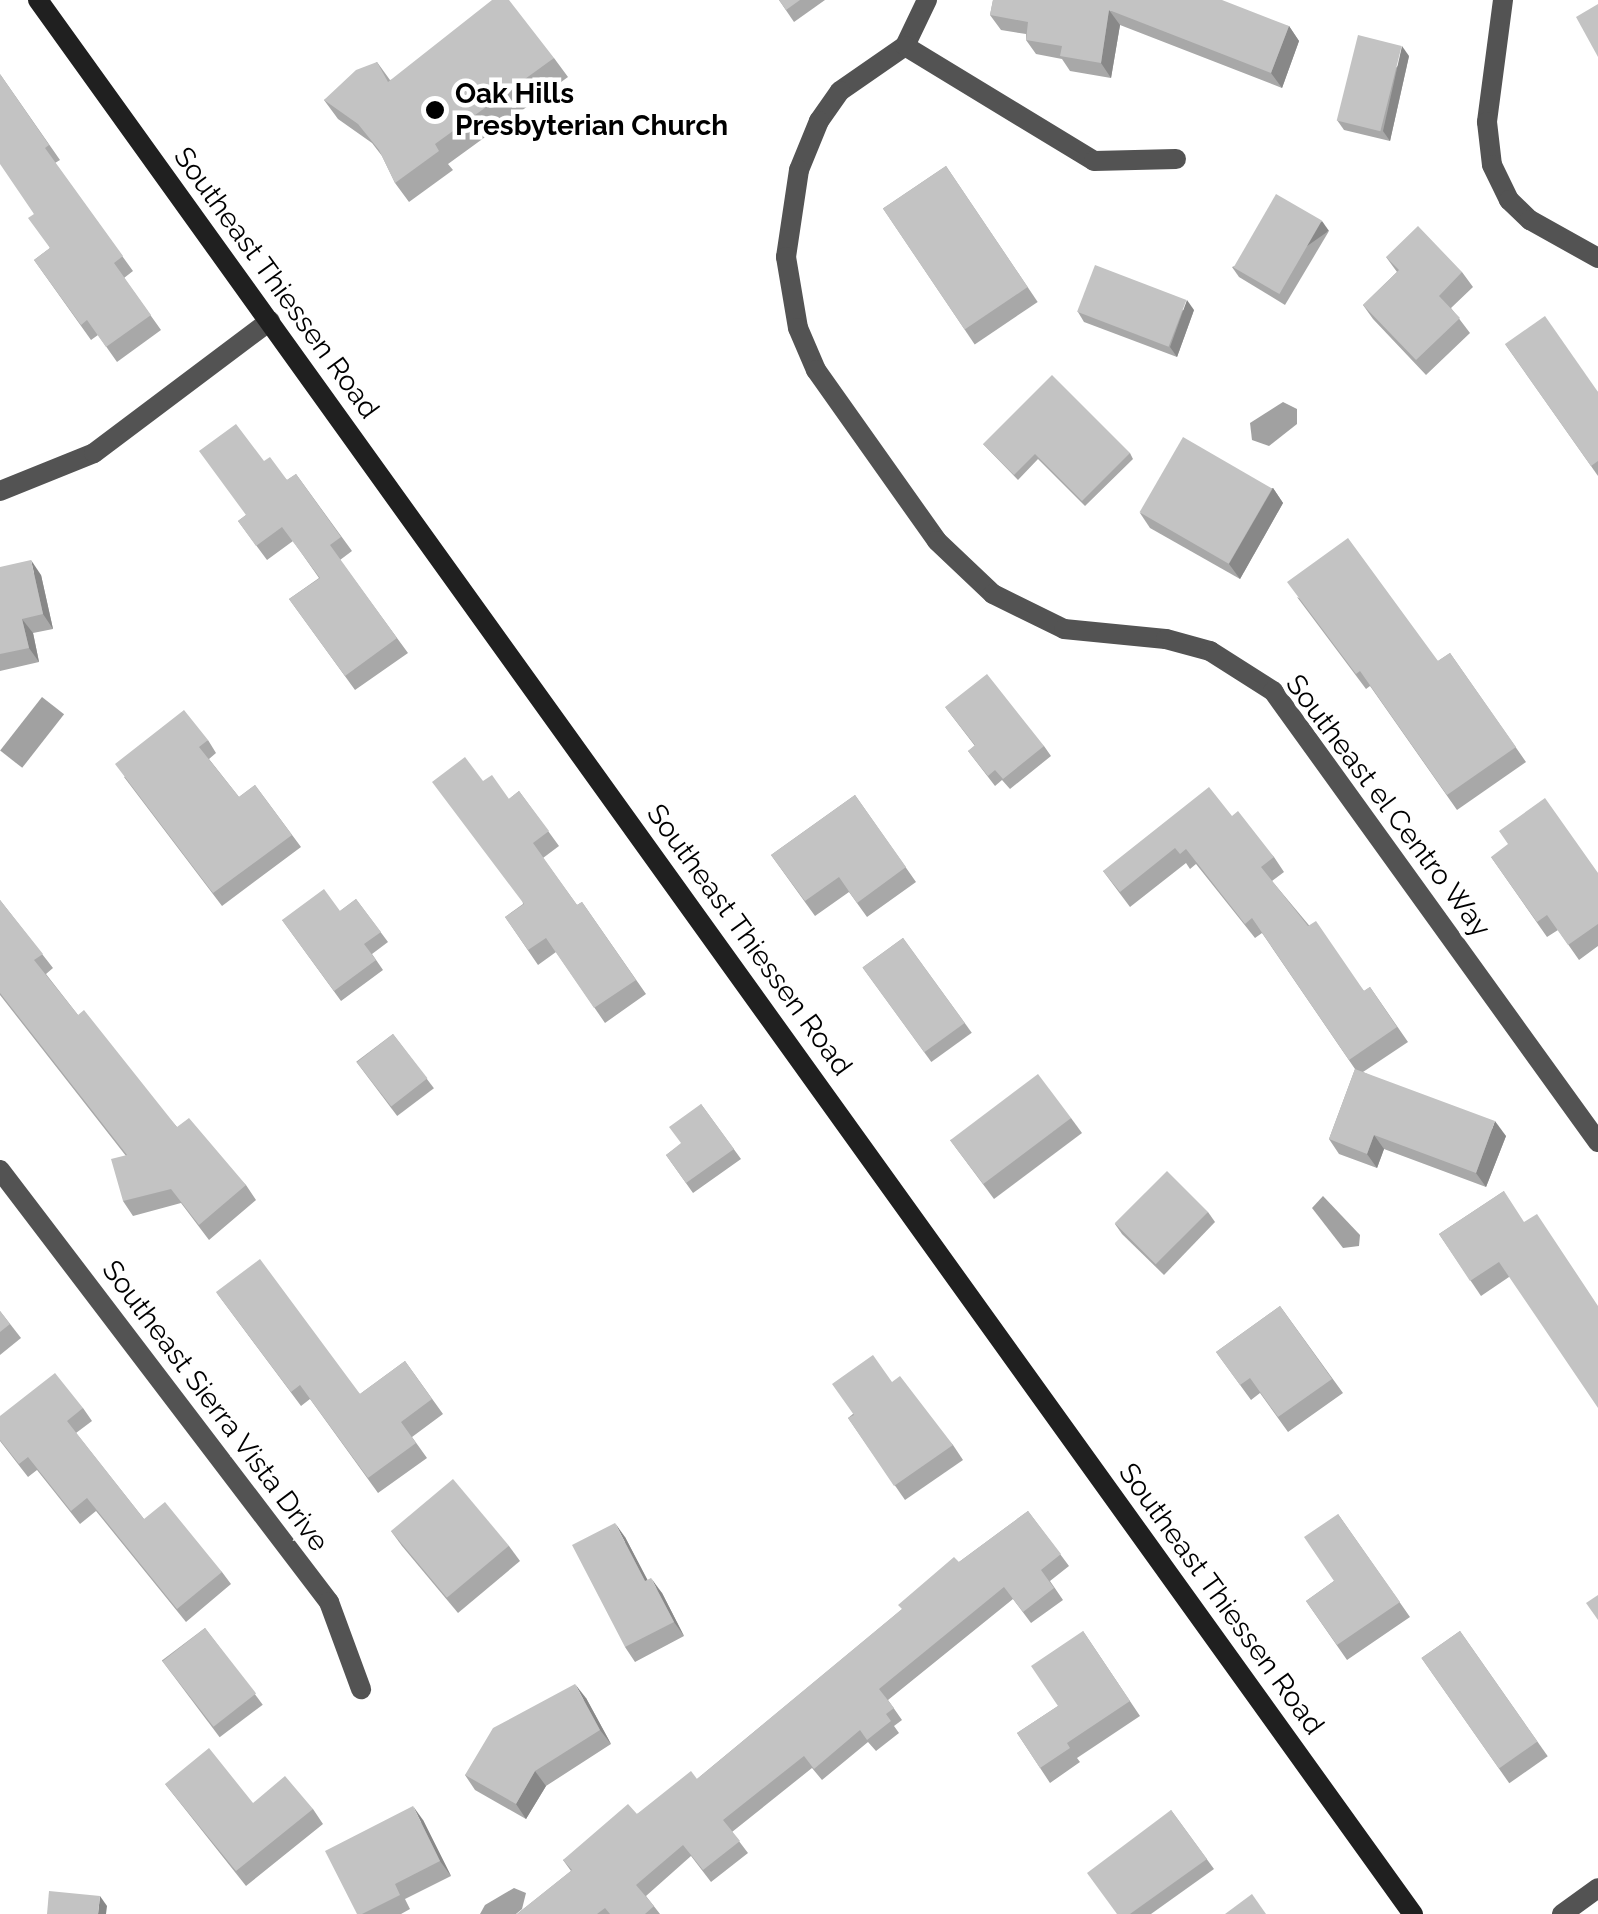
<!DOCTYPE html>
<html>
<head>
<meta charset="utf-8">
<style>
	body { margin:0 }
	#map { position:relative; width:1598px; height:1914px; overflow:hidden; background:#fff; font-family:Raleway,sans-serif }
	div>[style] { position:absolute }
	.water>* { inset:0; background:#a1a1a1; transform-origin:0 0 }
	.minor>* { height:20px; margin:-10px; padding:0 10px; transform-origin:10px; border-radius:10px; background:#535353 }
	.tertiary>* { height:20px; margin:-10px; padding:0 10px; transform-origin:10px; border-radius:10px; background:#535353 }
	.secondary>* { height:20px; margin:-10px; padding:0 10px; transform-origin:10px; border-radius:10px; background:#202020 }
	.wall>* { inset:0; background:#a8a8a8; transform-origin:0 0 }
	.shaded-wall>* { inset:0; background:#888; transform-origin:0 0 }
	.building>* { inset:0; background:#c3c3c3; transform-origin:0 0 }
	.dots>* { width:28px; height:28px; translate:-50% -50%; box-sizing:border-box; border:5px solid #fff; border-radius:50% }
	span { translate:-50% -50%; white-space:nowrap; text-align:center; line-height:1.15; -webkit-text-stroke:9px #fff; paint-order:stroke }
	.poi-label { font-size:28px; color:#000; font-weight:700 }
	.left { translate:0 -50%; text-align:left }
	.street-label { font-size:28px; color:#000 }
</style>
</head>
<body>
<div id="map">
	<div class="water">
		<i style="clip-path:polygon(1283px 402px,1297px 409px,1297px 424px,1269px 446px,1252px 440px,1250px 423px)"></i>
		<i style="left:42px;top:697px;width:28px;height:68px;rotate:38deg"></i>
		<i style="clip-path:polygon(1323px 1196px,1360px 1235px,1359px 1246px,1343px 1248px,1312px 1208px)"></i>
		<i style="clip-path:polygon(514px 1888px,526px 1893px,522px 1909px,516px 1914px,480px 1914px,485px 1905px)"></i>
	</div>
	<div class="minor">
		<i style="left:927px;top:0;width:51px;rotate:115.6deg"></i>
		<i style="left:905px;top:46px;width:79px;rotate:145.3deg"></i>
		<i style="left:840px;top:91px;width:37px;rotate:125deg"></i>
		<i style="left:819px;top:121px;width:53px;rotate:112.2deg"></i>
		<i style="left:799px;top:170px;width:88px;rotate:98.5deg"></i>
		<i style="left:786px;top:257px;width:72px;rotate:80.4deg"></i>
		<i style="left:798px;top:328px;width:46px;rotate:66.8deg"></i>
		<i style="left:816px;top:370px;width:209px;rotate:54.7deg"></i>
		<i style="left:937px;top:541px;width:77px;rotate:43.4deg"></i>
		<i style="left:993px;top:594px;width:79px;rotate:26.2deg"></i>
		<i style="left:1064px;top:629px;width:102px;rotate:5.6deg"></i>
		<i style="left:1166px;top:639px;width:46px;rotate:15.3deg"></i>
		<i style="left:1210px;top:651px;width:75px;rotate:32.4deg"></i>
		<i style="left:1273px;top:691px;width:556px;rotate:54.22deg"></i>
		<i style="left:1503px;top:0;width:123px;rotate:97.5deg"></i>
		<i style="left:1487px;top:122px;width:43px;rotate:83.4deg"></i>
		<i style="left:1492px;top:165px;width:39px;rotate:64deg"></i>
		<i style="left:1509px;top:200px;width:29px;rotate:44deg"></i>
		<i style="left:1530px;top:220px;width:78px;rotate:29.2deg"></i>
		<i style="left:905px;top:46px;width:221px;rotate:31.3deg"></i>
		<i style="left:1094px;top:161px;width:82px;rotate:-1.4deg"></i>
		<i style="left:0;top:491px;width:101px;rotate:-22deg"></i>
		<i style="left:94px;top:453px;width:220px;rotate:-36.9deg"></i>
		<i style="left:0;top:1170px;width:543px;rotate:52.71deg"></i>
		<i style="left:329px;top:1602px;width:93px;rotate:69.8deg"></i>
	</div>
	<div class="tertiary">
		<i style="left:1562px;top:1914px;width:44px;rotate:-35.8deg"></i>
	</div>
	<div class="secondary">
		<i style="left:38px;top:0;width:2357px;rotate:54.31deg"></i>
	</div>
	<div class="wall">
		<i style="clip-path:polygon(779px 0,825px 0,794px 22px)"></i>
		<i style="clip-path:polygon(993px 0,1289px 26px,1299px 41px,1282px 88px,1120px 25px,1111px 78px,1070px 71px,1062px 59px,1036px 54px,1026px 40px,1026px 34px,1001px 30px,990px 15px)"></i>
		<i style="clip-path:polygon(1409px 56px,1390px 141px,1344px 130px,1337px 120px)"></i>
		<i style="clip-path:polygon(554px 58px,568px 77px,448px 164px,453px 170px,409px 202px,395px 183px,382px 156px,372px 143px,338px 119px,324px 100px,377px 62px,390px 80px)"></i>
		<i style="clip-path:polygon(0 74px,60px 160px,55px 163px,133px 271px,124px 278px,161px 330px,117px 362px,98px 335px,91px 340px,34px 260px,50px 248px,34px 214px)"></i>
		<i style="left:946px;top:166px;width:164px;height:76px;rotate:56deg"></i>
		<i style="clip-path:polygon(1329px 231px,1285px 305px,1239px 277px,1232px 267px)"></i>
		<i style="clip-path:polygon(1386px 257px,1462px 272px,1473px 287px,1451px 308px,1470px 333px,1426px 375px,1373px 319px,1363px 305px,1397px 272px)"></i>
		<i style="clip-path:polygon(1194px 310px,1177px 357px,1084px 322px,1078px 312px)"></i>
		<i style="clip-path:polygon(1505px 344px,1598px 392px,1598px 476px)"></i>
		<i style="clip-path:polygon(983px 444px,1130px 453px,1133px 459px,1085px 506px,1038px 459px,1018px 480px)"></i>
		<i style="clip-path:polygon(264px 461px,287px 480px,296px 474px,352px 551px,340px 560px,408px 653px,355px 690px,289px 599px,319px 578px,293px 541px,267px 560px,238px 521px,246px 515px)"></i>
		<i style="clip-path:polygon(1273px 488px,1283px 503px,1240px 579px,1150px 528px,1140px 513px)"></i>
		<i style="clip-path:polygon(0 567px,41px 575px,53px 629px,33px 633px,39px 662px,0 671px)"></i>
		<i style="clip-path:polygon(1297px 597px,1438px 661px,1450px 653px,1526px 762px,1457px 810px,1370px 686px,1366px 689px)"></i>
		<i style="clip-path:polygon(945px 707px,1044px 746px,1051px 756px,1010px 789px,1002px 780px,995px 786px,968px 751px,975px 746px)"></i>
		<i style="clip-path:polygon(208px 740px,216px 753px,209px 759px,239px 797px,255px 785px,301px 847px,222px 906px,124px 777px)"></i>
		<i style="clip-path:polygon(519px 791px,559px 846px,543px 858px,577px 905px,582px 902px,646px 994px,605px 1023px,556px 952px,538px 965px,505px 917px,523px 904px,509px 799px)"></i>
		<i style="clip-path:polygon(855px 795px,916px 882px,867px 917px,849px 892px,815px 916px,771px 855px)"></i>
		<i style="clip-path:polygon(1232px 816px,1274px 857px,1284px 872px,1272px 881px,1364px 991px,1370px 987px,1408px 1042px,1363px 1072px,1506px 1136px,1486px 1187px,1384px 1149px,1377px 1168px,1339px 1154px,1329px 1139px,1355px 1069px,1262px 933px,1255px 938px,1196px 864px,1190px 869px,1186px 863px,1130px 907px,1103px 871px)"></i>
		<i style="clip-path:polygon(1491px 857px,1598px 873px,1598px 946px,1579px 960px,1558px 930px,1547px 937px)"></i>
		<i style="clip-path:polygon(356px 899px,388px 942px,372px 954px,383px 970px,341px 1001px,282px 920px,340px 911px)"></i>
		<i style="clip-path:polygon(0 900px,53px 968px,46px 974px,78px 1015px,177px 1127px,246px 1185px,256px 1200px,209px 1240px,181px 1203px,133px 1216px,123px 1201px,126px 1156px,0 995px)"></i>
		<i style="left:903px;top:938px;width:117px;height:50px;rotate:54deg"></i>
		<i style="left:393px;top:1034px;width:68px;height:46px;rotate:53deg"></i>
		<i style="clip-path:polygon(701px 1104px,741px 1159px,693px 1193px,666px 1155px,681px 1144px)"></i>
		<i style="clip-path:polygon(1071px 1118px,1082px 1133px,994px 1199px,950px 1140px)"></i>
		<i style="clip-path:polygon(1504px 1191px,1509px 1277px,1481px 1296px,1439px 1234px)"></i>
		<i style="clip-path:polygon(1208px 1212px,1215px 1222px,1164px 1275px,1122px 1234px,1115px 1224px)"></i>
		<i style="clip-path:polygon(216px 1292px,360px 1394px,405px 1361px,443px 1414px,412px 1437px,427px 1458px,378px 1493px,310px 1399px,301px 1406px)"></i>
		<i style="clip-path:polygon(1280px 1306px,1343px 1393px,1288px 1432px,1260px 1393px,1251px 1400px,1216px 1352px)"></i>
		<i style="clip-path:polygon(0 1311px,21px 1338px,0 1355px)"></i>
		<i style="clip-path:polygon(892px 1382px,953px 1445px,963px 1460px,905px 1500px,848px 1418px)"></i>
		<i style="clip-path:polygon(83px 1408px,92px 1421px,76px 1433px,144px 1519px,222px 1572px,231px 1584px,186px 1622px,96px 1511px,80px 1524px,37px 1470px,28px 1477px,0 1441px,0 1416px)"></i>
		<i style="clip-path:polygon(1028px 1511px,1069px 1566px,1050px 1581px,1063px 1600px,1031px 1623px,1013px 1599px,888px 1700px,902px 1720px,894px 1726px,899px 1733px,876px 1751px,868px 1742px,822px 1780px,812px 1768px,732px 1832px,748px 1853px,711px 1882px,691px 1856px,646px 1896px,660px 1914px,517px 1914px,571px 1871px,563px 1860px,637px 1814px,697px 1779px,959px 1562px)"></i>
		<i style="clip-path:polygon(1338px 1514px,1410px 1617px,1347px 1660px,1306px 1601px,1334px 1581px)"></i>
		<i style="clip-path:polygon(391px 1531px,509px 1546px,520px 1561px,458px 1613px,402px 1546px)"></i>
		<i style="clip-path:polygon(625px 1537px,647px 1580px,662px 1593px,684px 1636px,635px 1662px,625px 1647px)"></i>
		<i style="left:205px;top:1628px;width:96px;height:54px;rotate:53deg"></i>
		<i style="clip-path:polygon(1083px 1631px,1140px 1716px,1077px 1758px,1080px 1762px,1050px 1783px,1017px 1733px,1058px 1706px)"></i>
		<i style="left:1460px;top:1631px;width:153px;height:47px;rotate:55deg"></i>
		<i style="clip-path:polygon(586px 1698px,611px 1744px,546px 1786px,526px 1819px,475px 1790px,465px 1775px)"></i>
		<i style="clip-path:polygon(165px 1784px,253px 1803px,313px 1809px,323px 1824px,246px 1886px)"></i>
		<i style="clip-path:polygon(1171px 1810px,1214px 1869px,1151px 1914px,1117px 1914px)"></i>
		<i style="clip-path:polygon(423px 1820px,451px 1876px,405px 1899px,410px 1909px,401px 1914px,357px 1914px)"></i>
	</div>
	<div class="shaded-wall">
		<i style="clip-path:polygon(1109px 10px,1120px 25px,1111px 78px,1101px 63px)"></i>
		<i style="clip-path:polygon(1289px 26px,1299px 41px,1282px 88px,1271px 73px)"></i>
		<i style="clip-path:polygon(1402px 46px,1409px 56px,1390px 141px,1383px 131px)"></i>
		<i style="left:1322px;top:221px;width:12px;height:86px;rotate:55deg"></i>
		<i style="clip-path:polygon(1187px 300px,1194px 310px,1177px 357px,1170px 347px)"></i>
		<i style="clip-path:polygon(1273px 488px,1283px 503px,1240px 579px,1229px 564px)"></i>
		<i style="clip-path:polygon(31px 560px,41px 575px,53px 629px,43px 614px)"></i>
		<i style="clip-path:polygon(22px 619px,33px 633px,39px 662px,29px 648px)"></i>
		<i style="clip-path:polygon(1495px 1121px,1506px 1136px,1486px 1187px,1476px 1173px)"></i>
		<i style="clip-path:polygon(1374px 1135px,1384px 1149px,1377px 1168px,1367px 1154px)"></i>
		<i style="clip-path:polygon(615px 1523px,625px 1537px,656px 1596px,645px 1581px)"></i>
		<i style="clip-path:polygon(651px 1578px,662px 1593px,684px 1636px,674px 1622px)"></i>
		<i style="clip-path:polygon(575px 1684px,586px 1698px,611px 1744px,600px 1730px)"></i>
		<i style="clip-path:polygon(535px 1771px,546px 1786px,526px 1819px,516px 1804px)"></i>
		<i style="clip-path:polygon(413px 1806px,423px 1820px,451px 1876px,440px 1861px)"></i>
		<i style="clip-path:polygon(100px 1896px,107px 1906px,106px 1914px,98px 1914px)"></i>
	</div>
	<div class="building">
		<i style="clip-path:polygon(492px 0,509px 0,554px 58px,435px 144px,439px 151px,395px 183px,379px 150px,358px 124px,324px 100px,356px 70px,377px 62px,388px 82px)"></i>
		<i style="clip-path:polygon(779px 0,800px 0,786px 10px)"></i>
		<i style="clip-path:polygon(993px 0,1222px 0,1289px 26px,1271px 73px,1109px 10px,1101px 63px,1060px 56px,1062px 46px,1026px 40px,1028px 22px,990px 15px)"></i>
		<i style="clip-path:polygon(1598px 4px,1598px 57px,1576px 17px)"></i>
		<i style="left:1358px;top:35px;width:45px;height:88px;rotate:14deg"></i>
		<i style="clip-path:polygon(0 74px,49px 145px,45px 148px,123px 256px,114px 263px,151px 315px,106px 347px,87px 320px,81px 325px,34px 260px,50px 248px,28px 218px,34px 214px,0 164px)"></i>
		<i style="left:946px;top:166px;width:146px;height:76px;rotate:56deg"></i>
		<i style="left:1276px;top:194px;width:53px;height:85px;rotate:30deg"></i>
		<i style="clip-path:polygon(1418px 226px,1462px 272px,1439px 296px,1460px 318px,1416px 360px,1363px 305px,1399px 270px,1386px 257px)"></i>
		<i style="left:1095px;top:265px;width:98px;height:50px;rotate:21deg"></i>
		<i style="clip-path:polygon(1545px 316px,1598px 392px,1598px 461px,1591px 466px,1505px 344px)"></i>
		<i style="clip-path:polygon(1052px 375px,1130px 453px,1082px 501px,1035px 454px,1014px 475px,983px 444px)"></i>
		<i style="clip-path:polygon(236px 424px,264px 461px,270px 457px,287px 480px,296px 474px,341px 537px,330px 545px,397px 638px,345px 676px,289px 599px,320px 578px,282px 527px,256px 546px,238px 521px,246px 515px,199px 451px)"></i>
		<i style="left:1183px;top:437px;width:103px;height:87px;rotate:30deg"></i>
		<i style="clip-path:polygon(1348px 538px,1438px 661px,1450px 653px,1516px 747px,1447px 795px,1360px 671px,1356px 674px,1287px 582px)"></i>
		<i style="clip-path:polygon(31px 560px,43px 614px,22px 619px,29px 648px,0 654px,0 567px)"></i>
		<i style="clip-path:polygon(987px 674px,1044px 746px,1003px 779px,995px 770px,988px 776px,968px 751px,975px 745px,945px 707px)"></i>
		<i style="clip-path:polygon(184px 710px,208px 740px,199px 747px,239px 797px,255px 785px,292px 835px,213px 893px,115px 764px)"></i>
		<i style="clip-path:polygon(465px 757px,483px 781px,492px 775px,509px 799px,519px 791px,549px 831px,533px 843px,577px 905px,582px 902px,636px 980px,594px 1008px,546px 938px,528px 950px,505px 917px,524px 904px,432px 782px)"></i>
		<i style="clip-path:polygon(1209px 787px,1232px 816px,1238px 811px,1274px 857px,1261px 867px,1308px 926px,1316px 921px,1364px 991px,1370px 987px,1397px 1027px,1349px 1060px,1252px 918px,1245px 924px,1186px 849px,1180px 854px,1175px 848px,1120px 892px,1103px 871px)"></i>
		<i style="clip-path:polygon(855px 795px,906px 867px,857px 903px,839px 877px,805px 901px,771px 855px)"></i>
		<i style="clip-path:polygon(1545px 798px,1598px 873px,1598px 924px,1568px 945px,1547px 915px,1537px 922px,1491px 857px,1508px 844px,1499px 831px)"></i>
		<i style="clip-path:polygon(324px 889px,340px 911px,356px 899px,381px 932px,364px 944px,376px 960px,334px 991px,282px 920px)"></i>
		<i style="clip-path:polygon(0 900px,43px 954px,34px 960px,78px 1015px,84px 1010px,177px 1127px,189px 1118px,246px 1185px,199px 1225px,171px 1189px,123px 1201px,111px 1159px,127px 1155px,0 993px)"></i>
		<i style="left:903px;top:938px;width:105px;height:50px;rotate:54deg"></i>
		<i style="left:393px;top:1034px;width:56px;height:46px;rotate:52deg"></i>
		<i style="clip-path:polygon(1355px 1069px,1495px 1121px,1476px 1173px,1374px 1135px,1367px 1154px,1329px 1139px)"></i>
		<i style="left:1038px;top:1074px;width:55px;height:110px;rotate:53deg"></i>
		<i style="clip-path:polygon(701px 1104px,734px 1149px,686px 1183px,666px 1155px,681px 1143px,669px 1127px)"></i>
		<i style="left:1167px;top:1171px;width:58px;height:74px;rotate:45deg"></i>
		<i style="clip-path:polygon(1504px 1191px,1524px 1222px,1537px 1214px,1598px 1306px,1598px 1408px,1499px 1262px,1470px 1281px,1439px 1234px)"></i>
		<i style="clip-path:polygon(260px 1259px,360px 1394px,405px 1361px,432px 1399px,401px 1422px,416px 1443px,368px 1478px,300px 1385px,291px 1392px,216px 1292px)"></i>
		<i style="clip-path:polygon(1280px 1306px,1332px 1379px,1278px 1417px,1250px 1378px,1240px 1385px,1216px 1352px)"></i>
		<i style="clip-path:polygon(0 1311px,10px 1324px,0 1332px)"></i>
		<i style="clip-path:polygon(873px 1355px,892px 1382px,900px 1376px,953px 1445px,894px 1486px,848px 1418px,854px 1415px,832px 1384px)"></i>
		<i style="clip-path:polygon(55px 1373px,83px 1408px,67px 1421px,144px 1519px,165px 1502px,222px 1572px,177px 1609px,87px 1498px,71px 1511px,28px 1457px,19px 1464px,0 1440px,0 1416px)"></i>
		<i style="left:453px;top:1479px;width:87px;height:81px;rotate:50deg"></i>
		<i style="clip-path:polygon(1028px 1511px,1061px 1554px,1041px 1570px,1054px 1588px,1023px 1612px,1004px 1587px,879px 1689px,894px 1708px,886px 1714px,891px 1721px,867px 1740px,860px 1730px,814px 1769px,804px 1756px,723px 1820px,740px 1841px,703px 1870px,683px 1845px,636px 1885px,654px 1906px,645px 1914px,610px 1914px,605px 1908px,597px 1914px,517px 1914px,572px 1870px,563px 1860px,628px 1804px,637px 1814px,691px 1771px,697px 1779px,902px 1609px,898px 1605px,954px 1557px,959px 1562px)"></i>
		<i style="clip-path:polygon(1338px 1514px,1400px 1602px,1337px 1645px,1306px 1601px,1334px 1581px,1304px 1537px)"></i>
		<i style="clip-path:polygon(615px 1523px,645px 1581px,651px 1578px,674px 1622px,625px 1647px,572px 1545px)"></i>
		<i style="clip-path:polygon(1598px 1595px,1598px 1620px,1586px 1603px)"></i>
		<i style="left:205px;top:1628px;width:83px;height:54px;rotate:52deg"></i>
		<i style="clip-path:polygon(1083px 1631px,1130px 1701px,1067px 1743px,1070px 1748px,1040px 1768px,1017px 1733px,1058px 1706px,1031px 1666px)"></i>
		<i style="left:1460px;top:1631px;width:135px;height:47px;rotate:55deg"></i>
		<i style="clip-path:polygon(575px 1684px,600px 1730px,535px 1771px,516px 1804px,465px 1775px,493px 1728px)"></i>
		<i style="clip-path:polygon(209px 1748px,253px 1803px,285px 1776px,313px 1809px,236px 1871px,165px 1784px)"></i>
		<i style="clip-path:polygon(413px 1806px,440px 1861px,395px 1884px,400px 1895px,362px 1914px,357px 1914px,325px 1851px)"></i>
		<i style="clip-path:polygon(1171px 1810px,1207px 1859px,1130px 1914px,1117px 1914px,1087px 1873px)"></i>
		<i style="clip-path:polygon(49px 1891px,100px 1896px,98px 1914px,47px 1914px)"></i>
		<i style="clip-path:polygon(1252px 1894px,1266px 1914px,1225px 1914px)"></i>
	</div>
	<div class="dots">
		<i style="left:435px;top:110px;background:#000"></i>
	</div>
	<div class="poi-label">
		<span class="left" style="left:455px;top:110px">Oak Hills<br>Presbyterian Church</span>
	</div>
	<div class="street-label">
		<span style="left:276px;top:283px;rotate:54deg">Southeast Thiessen Road</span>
		<span style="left:1388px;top:806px;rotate:53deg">Southeast el Centro Way</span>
		<span style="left:749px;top:940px;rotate:54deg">Southeast Thiessen Road</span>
		<span style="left:215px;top:1406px;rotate:53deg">Southeast Sierra Vista Drive</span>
		<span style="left:1221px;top:1599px;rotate:54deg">Southeast Thiessen Road</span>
	</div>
</div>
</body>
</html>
